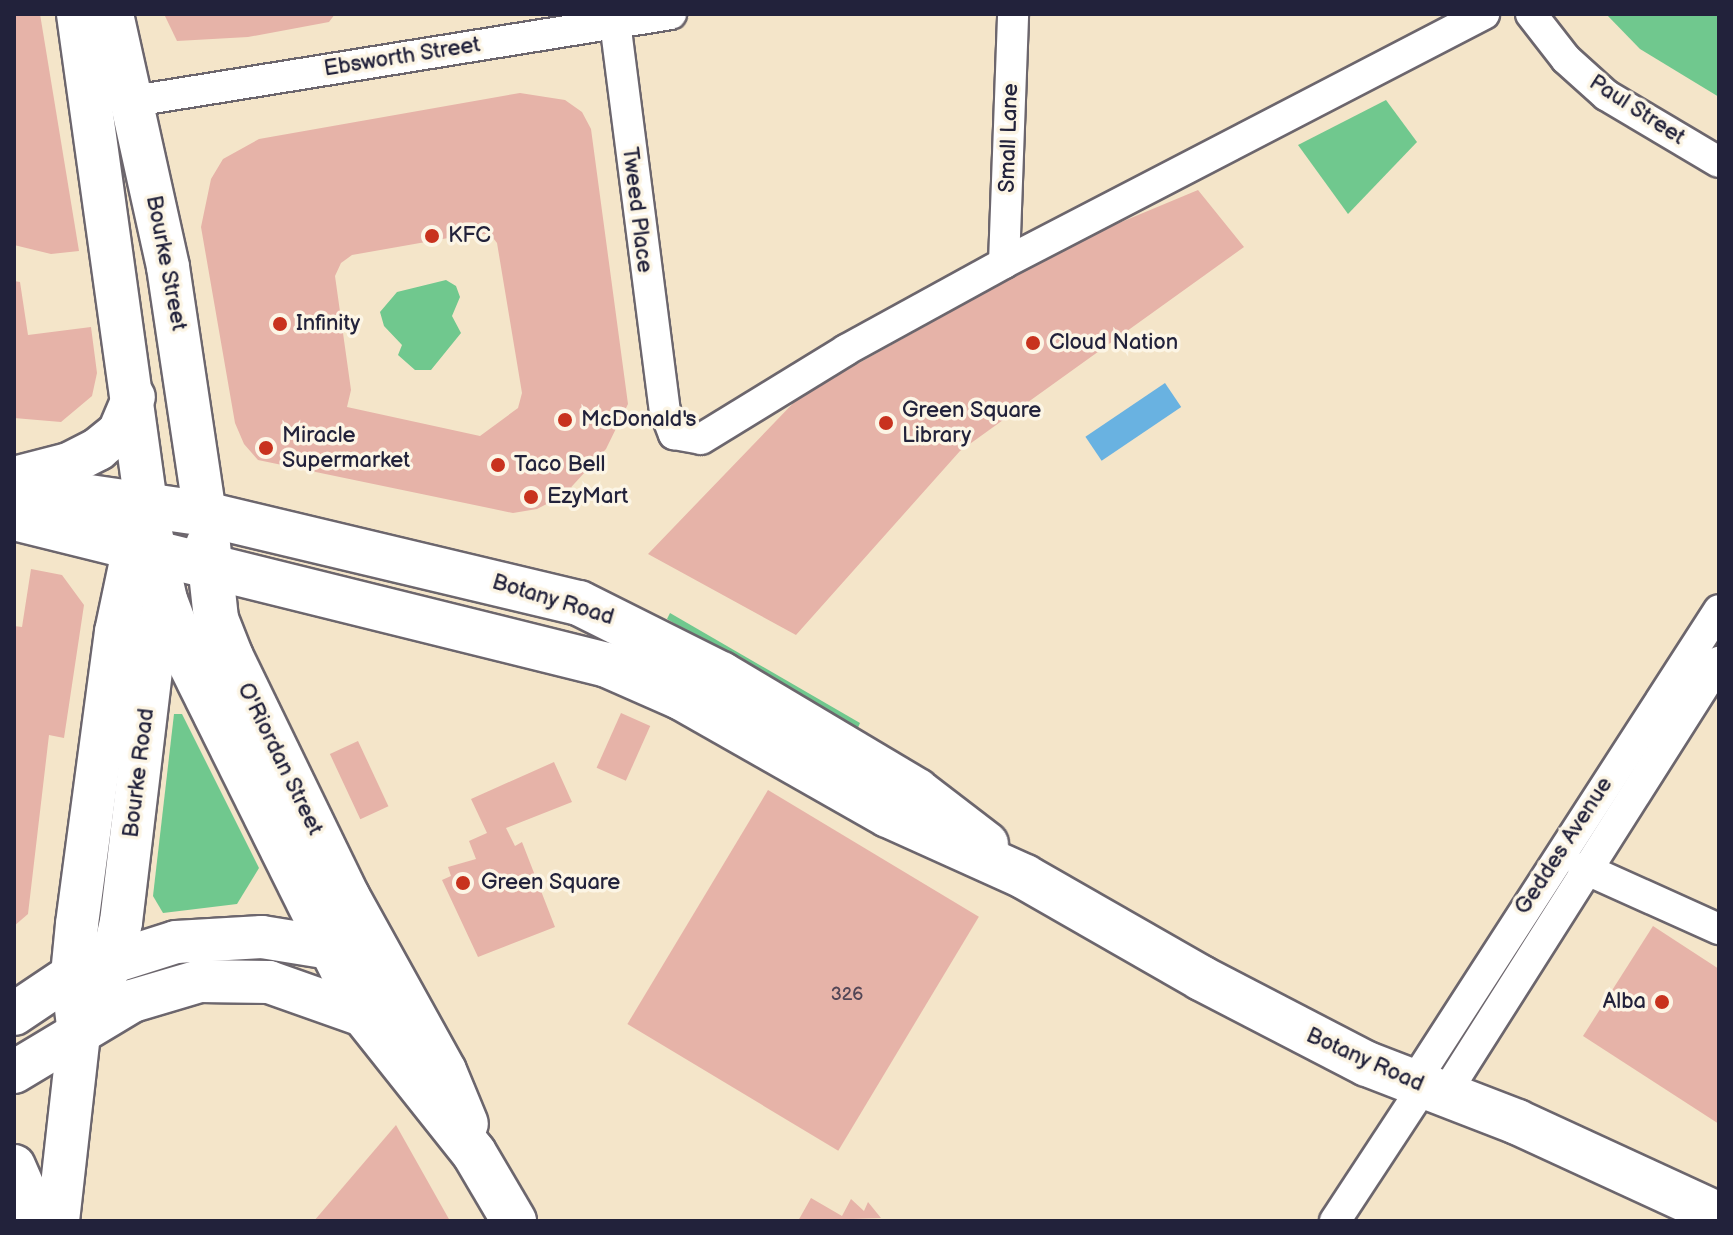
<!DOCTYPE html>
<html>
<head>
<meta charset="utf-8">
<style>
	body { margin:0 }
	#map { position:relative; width:1733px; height:1235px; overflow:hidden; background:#f4e5c9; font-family:"Balsamiq Sans",sans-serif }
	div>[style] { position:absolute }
	.green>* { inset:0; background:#70c88e }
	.water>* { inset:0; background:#69b2e1; transform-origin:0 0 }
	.building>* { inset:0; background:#e6b3a8; transform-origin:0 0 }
	.roads { filter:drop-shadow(2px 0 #6c666d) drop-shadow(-2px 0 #6c666d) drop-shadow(0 2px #6c666d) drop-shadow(0 -2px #6c666d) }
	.street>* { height:30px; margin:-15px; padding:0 15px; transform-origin:15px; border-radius:15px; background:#fff }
	.secondary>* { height:42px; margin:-21px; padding:0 21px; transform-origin:21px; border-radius:21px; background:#fff }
	.primary>* { height:44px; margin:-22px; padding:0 22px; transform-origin:22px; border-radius:22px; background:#fff }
	.dots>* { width:22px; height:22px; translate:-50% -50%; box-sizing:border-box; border:4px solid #fcf5e5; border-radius:50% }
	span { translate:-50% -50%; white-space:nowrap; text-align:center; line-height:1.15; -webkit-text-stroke:7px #fcf5e5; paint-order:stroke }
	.number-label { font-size:18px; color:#534656 }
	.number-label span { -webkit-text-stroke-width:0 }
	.street-label { font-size:22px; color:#22223b }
	.poi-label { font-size:22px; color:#22223b }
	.left { translate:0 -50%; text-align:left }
	.right { translate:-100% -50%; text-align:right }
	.frame { position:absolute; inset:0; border:16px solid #22223b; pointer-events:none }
</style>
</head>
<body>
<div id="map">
	<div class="green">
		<i style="clip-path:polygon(1606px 14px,1719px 14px,1719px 97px,1640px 49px)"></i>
		<i style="clip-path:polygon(1386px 100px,1417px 142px,1348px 214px,1298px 145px)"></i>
		<i style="clip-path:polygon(446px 280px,456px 286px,460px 297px,452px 316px,461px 333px,431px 370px,415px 370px,398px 355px,402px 345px,384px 326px,380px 312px,397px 292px)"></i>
		<i style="clip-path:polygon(670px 613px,860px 723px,856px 732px,667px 619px)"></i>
		<i style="clip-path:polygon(174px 714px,182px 714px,259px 868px,237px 904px,163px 913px,153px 896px)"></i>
	</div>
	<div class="water">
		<i style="left:1165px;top:383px;width:29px;height:96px;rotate:56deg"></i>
	</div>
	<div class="building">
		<i style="clip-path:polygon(14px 14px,40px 14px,79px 251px,51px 254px,14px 245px)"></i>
		<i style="clip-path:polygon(164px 14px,335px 14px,329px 22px,248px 37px,177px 41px)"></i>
		<i style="clip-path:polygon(evenodd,520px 93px,565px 100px,582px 112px,591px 129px,628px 404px,606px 449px,564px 495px,537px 509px,513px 513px,258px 460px,244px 444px,235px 423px,201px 227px,211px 179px,223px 159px,259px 139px,520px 93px,471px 234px,490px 234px,497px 243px,522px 393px,518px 408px,480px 436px,347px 407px,351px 390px,335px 276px,341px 263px,352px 255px,471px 234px)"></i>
		<i style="clip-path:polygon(1198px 190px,1244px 247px,960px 451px,796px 635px,648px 554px,800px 396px,1083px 238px)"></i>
		<i style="clip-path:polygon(14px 281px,20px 282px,28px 335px,91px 327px,97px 373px,92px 396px,61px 422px,14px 418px)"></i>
		<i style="clip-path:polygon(31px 569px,62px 575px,84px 605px,64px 738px,49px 735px,28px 914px,14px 926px,14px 626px,22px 627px)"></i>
		<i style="left:621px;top:713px;width:32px;height:60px;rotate:24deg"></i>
		<i style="left:358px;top:741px;width:72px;height:31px;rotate:65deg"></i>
		<i style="clip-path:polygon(554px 762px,572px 802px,506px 828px,515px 846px,522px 842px,555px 927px,478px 957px,442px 880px,451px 876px,448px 867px,476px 859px,469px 841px,487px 833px,471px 799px)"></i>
		<i style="left:768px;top:790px;width:246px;height:273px;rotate:31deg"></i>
		<i style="clip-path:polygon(1653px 926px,1719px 969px,1719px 1124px,1583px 1036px)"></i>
		<i style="clip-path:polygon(396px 1125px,450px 1221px,314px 1221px)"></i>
		<i style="clip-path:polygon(811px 1198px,842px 1216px,851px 1199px,864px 1211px,868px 1202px,881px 1218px,798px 1221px)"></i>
	</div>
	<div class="roads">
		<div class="street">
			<i style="left:614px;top:14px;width:400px;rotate:82.7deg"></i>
			<i style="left:665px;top:411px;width:25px;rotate:69deg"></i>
			<i style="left:674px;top:434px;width:27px;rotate:10deg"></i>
			<i style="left:701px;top:439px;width:170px;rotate:-31.5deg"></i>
			<i style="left:846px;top:350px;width:180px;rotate:-28.8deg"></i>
			<i style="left:1004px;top:263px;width:541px;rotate:-27.42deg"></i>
			<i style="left:1531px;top:14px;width:57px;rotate:52.1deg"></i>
			<i style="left:1566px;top:59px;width:54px;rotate:42deg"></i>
			<i style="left:1606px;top:95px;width:131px;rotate:30.7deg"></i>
			<i style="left:134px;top:101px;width:544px;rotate:-9.2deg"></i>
			<i style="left:1004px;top:263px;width:249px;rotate:-87.9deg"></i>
			<i style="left:1583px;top:868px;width:149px;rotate:24.2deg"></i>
			<i style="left:1413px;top:1084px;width:564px;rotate:-57.15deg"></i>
			<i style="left:1445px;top:1094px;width:512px;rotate:-57.61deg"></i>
			<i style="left:1335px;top:1221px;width:160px;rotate:-56.7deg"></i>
		</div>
		<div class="secondary">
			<i style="left:78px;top:14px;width:494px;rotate:82.1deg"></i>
			<i style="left:112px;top:14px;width:259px;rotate:77.5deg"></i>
			<i style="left:168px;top:267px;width:250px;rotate:81.5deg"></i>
			<i style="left:14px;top:478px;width:57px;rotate:-14.3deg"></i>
			<i style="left:69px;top:464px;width:33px;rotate:-27deg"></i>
			<i style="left:98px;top:449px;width:27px;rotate:-39deg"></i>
			<i style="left:119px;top:432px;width:38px;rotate:-67deg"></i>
			<i style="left:14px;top:1014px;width:70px;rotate:-33.9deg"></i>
			<i style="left:72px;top:975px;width:109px;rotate:-17.6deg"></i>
			<i style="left:176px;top:942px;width:86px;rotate:-3.3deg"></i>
			<i style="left:262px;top:937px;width:69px;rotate:9.2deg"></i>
			<i style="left:80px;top:1033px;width:79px;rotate:-66deg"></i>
			<i style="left:112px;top:961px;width:40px;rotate:-77deg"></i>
			<i style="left:121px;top:922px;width:269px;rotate:-83.2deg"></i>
			<i style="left:153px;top:655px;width:56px;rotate:-77.7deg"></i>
			<i style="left:14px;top:1072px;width:138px;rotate:-31deg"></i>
			<i style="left:132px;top:1001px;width:71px;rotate:-16.4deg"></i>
			<i style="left:200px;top:981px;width:69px;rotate:0.8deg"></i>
			<i style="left:269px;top:982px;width:102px;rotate:19.5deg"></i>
			<i style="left:14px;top:1166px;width:60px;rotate:66.4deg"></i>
			<i style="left:58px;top:1221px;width:188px;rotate:-83.6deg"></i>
			<i style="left:79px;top:1034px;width:59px;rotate:-96.8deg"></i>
			<i style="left:72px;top:975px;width:51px;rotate:-84.4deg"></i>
			<i style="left:77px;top:924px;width:295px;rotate:-82.4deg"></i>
			<i style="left:116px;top:632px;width:83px;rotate:-78.1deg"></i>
		</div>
		<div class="primary">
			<i style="left:14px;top:486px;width:193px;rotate:8.3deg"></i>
			<i style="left:205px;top:514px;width:384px;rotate:13.4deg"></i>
			<i style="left:579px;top:603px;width:159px;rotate:26.6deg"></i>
			<i style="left:721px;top:674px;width:228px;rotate:30.8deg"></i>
			<i style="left:917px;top:791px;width:87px;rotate:37.5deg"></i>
			<i style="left:14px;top:518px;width:611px;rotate:13.92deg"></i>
			<i style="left:607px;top:665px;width:80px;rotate:23.7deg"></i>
			<i style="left:680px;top:697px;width:239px;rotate:29.6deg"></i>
			<i style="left:888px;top:815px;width:150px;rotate:24.3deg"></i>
			<i style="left:1025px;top:877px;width:203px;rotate:29.8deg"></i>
			<i style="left:1201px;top:978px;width:187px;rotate:27.4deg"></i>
			<i style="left:1367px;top:1064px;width:161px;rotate:21.1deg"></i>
			<i style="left:1517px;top:1122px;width:222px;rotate:24.7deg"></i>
			<i style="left:150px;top:533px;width:69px;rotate:77.4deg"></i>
			<i style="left:165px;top:600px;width:57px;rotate:69.3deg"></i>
			<i style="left:185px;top:653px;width:405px;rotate:63.6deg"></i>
			<i style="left:365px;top:1016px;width:175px;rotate:51.5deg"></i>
			<i style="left:474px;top:1153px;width:79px;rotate:59.5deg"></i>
			<i style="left:208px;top:545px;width:74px;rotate:83.8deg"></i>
			<i style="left:216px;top:619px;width:41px;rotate:68.5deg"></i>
			<i style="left:231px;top:657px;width:266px;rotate:64.1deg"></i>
			<i style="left:347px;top:896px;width:200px;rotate:61deg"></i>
			<i style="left:444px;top:1071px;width:57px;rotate:67.5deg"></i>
		</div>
	</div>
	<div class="dots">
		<i style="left:432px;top:236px;background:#c8321e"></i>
		<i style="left:280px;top:324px;background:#c8321e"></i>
		<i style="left:1033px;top:343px;background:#c8321e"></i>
		<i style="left:565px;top:420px;background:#c8321e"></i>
		<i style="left:886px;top:423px;background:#c8321e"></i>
		<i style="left:266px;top:448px;background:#c8321e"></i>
		<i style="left:498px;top:465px;background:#c8321e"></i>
		<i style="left:531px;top:497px;background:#c8321e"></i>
		<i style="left:463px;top:883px;background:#c8321e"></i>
		<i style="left:1662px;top:1002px;background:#c8321e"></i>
	</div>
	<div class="number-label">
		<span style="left:847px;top:995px">326</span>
	</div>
	<div class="street-label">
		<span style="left:402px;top:57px;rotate:-9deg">Ebsworth Street</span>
		<span style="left:1637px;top:110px;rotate:33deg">Paul Street</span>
		<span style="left:1009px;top:138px;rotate:-88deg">Small Lane</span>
		<span style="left:637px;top:210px;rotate:83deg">Tweed Place</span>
		<span style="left:166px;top:263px;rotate:79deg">Bourke Street</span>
		<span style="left:553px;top:600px;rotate:17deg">Botany Road</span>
		<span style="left:280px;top:759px;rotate:64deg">O'Riordan Street</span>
		<span style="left:139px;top:773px;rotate:-83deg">Bourke Road</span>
		<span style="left:1564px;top:846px;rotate:-57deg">Geddes Avenue</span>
		<span style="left:1365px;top:1060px;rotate:24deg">Botany Road</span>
	</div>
	<div class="poi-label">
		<span class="left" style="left:448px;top:236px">KFC</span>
		<span class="left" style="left:296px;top:324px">Infinity</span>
		<span class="left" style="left:1049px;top:343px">Cloud Nation</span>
		<span class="left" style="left:902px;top:423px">Green Square<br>Library</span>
		<span class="left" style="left:581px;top:420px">McDonald's</span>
		<span class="left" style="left:282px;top:448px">Miracle<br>Supermarket</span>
		<span class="left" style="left:514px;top:465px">Taco Bell</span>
		<span class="left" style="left:547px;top:497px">EzyMart</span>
		<span class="left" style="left:481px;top:883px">Green Square</span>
		<span class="right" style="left:1646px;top:1002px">Alba</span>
	</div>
	<div class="frame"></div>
</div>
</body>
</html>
